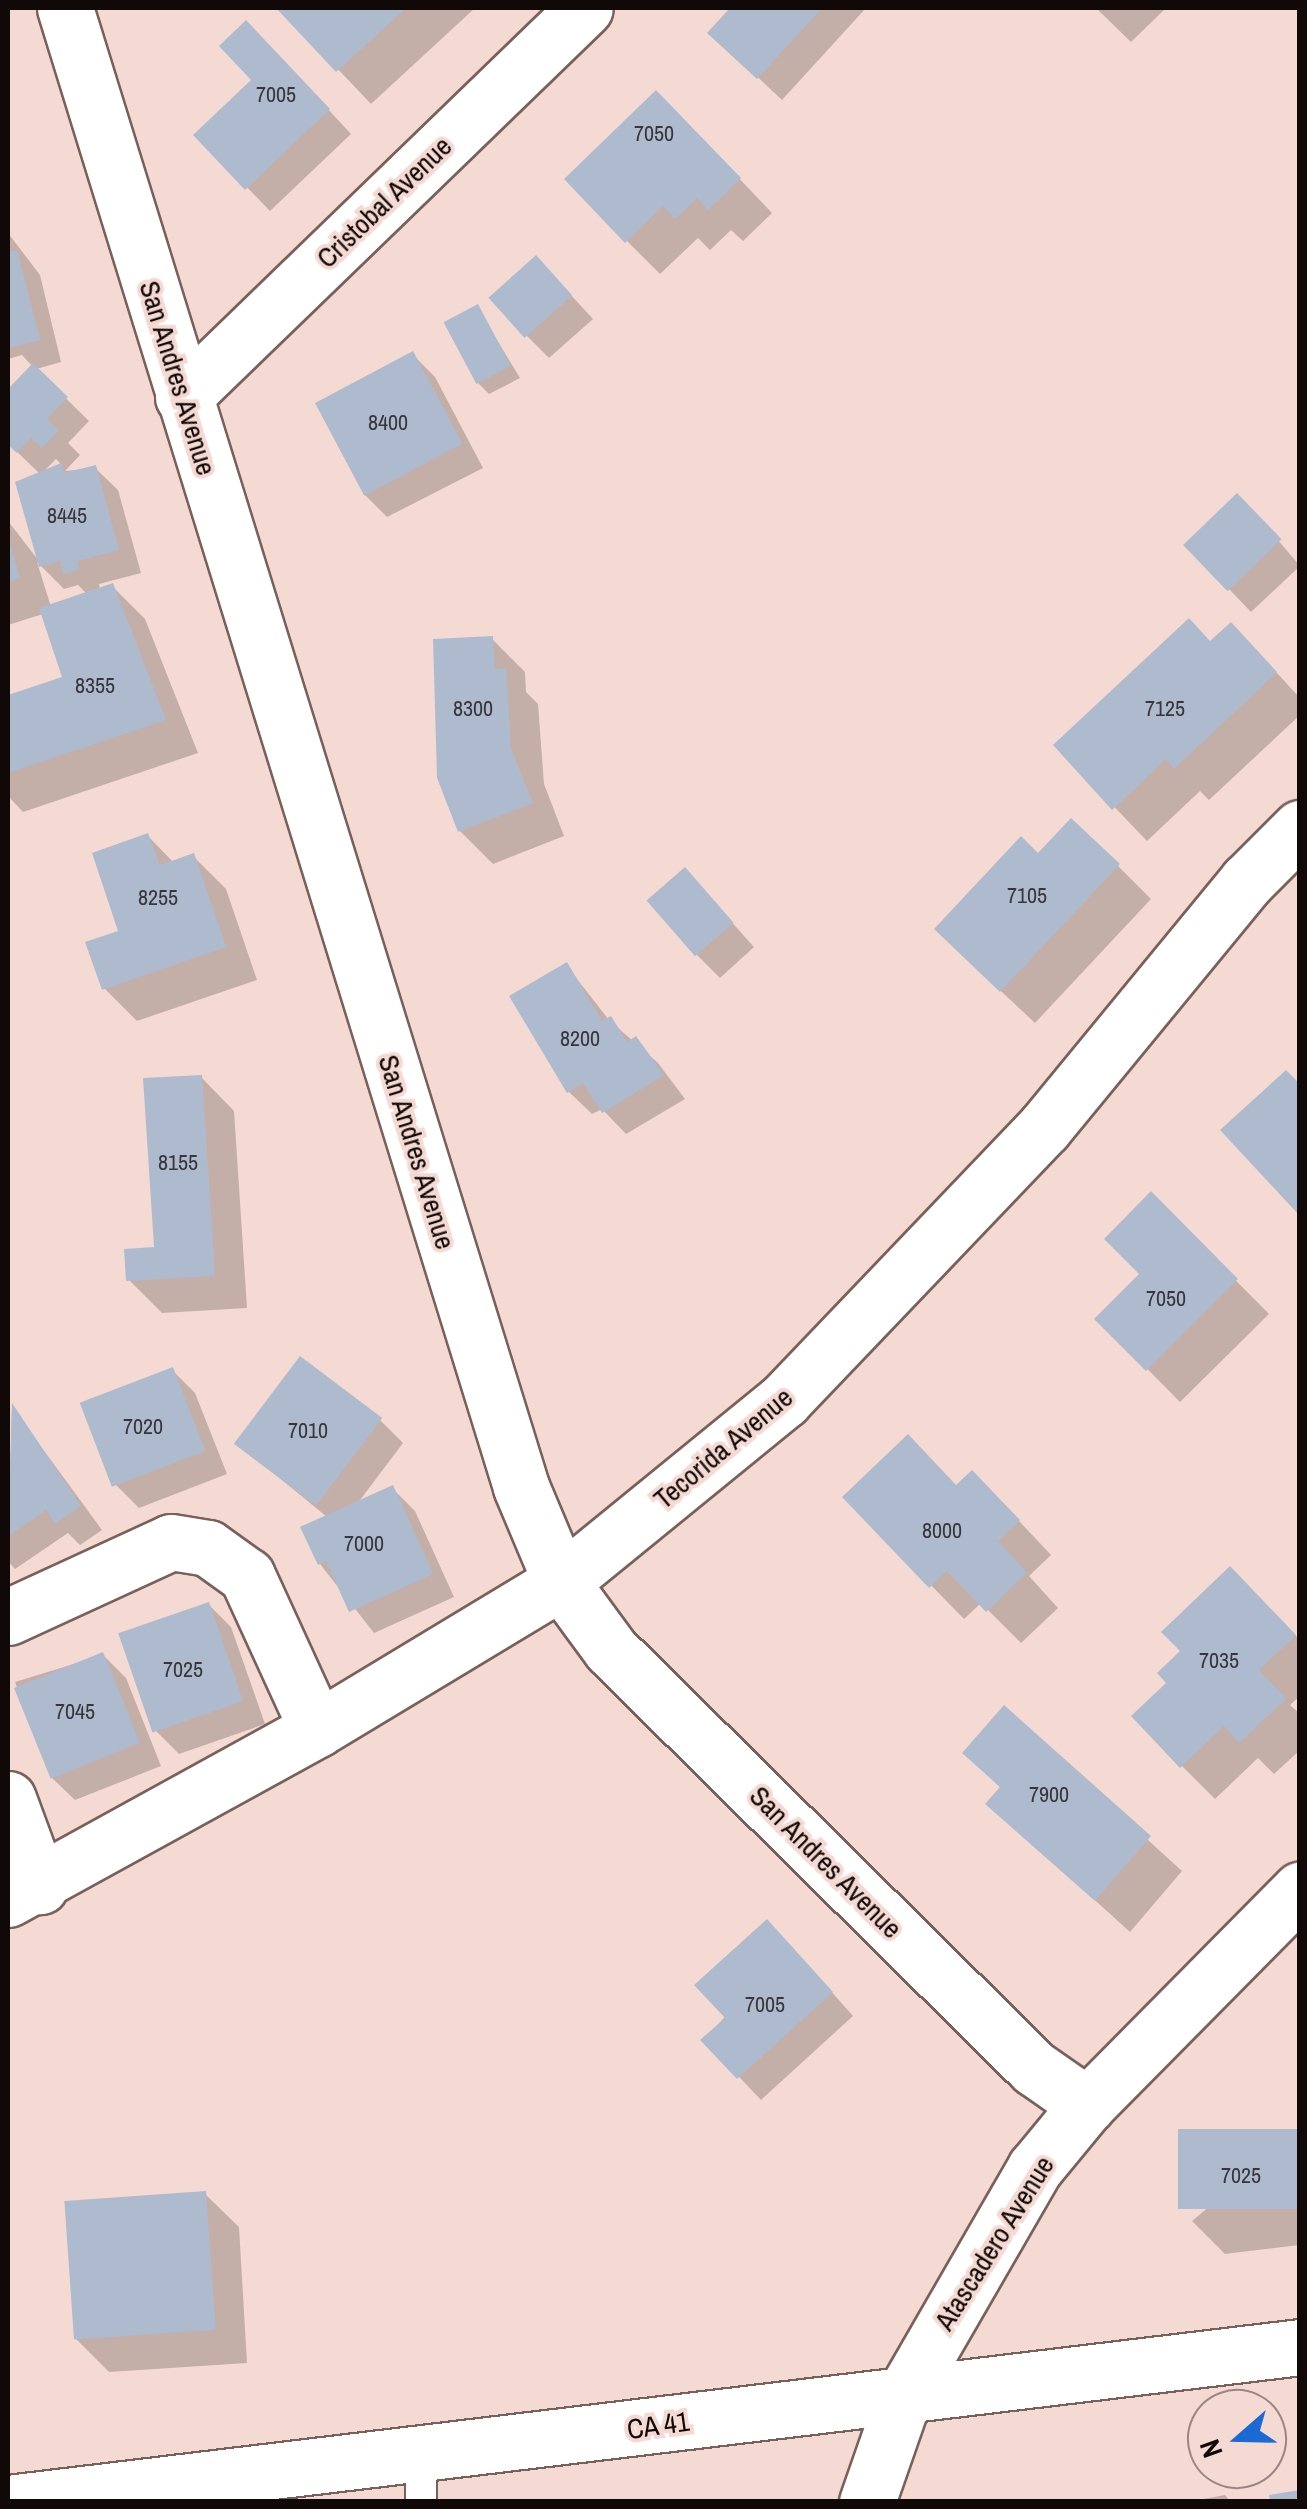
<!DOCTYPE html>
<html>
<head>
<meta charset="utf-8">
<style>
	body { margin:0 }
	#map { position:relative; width:1307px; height:2509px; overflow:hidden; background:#f5dad3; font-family:"Archivo Narrow",sans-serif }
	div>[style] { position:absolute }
	.shadow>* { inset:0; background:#0003 }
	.building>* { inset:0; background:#aebbcf; transform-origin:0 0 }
	.roads { filter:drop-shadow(2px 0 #78615b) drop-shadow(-2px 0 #78615b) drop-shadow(0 2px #78615b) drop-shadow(0 -2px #78615b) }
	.lane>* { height:30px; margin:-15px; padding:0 15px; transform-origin:15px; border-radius:15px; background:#fff }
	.street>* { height:55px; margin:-27.5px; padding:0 27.5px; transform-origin:27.5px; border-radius:27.5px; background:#fff }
	.secondary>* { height:55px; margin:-27.5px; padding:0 27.5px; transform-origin:27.5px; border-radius:27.5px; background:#fff }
	.primary>* { height:55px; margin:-27.5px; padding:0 27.5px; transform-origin:27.5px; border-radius:27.5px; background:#fff }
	span { translate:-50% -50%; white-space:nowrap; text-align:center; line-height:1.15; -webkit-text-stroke:8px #f5dad3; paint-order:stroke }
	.number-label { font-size:22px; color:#383639 }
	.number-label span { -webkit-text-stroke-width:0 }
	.street-label { font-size:28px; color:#110907 }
	.frame { position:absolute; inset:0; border:10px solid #110907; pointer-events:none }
	.north { position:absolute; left:1187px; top:2389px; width:100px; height:100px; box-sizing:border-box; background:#f5dad3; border:2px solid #9a8681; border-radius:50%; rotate:250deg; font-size:28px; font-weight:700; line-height:40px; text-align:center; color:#110907 }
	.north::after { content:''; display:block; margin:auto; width:35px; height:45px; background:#1b6ad4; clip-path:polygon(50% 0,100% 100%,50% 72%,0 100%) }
</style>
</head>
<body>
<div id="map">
	<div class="shadow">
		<i style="clip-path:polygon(280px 8px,475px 8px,371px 104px)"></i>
		<i style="clip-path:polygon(734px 8px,866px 8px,782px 100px,711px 33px)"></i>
		<i style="clip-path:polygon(1096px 8px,1166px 8px,1131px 42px)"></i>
		<i style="clip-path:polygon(269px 46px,351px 134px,270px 211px,196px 135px,254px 80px)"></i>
		<i style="clip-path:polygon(689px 126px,772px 213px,743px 241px,731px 230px,710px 250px,698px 238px,660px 274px,627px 241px)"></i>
		<i style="clip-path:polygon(evenodd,8px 233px,40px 275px,61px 362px,36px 369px,89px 421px,68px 443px,80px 455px,65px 471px,95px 468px,118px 490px,141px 573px,99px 584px,100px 590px,112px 586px,145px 619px,198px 753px,23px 812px,8px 796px,8px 697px,65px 678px,43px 614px,8px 625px,8px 521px,39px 561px,43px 477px,8px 443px,8px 393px,33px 367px,22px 355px,8px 359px,8px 233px,56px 459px,62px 465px,45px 470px,56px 459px,8px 233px,37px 562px,64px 589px,78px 585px,87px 594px,51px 607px,37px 562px)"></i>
		<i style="clip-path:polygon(558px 281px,593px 319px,549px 358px,526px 335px)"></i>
		<i style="clip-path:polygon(477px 307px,520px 378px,489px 394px,478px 383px)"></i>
		<i style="clip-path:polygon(412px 354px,435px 377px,483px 468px,387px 517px,364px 494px)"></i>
		<i style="clip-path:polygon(1260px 519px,1300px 566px,1251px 612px,1187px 545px)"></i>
		<i style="clip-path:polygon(492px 639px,525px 672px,526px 692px,538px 704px,544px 784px,564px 836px,493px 864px,460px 831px)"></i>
		<i style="clip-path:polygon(1211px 643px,1263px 658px,1300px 698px,1300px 715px,1209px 800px,1200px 791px,1147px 841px,1056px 746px)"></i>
		<i style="clip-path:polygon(148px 836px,174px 863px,193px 856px,226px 889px,257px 980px,137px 1021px,104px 988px)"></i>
		<i style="clip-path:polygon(1038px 856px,1118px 866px,1151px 899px,1035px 1023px,970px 962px)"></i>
		<i style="clip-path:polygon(685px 870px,754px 947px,720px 978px,697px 955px)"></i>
		<i style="clip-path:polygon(566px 965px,609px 1020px,658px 1063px,685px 1099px,626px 1134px,602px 1109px,592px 1114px,569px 1092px,513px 997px)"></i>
		<i style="clip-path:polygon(201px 1077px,234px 1111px,247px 1308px,162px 1313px,129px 1280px,157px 1250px)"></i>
		<i style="clip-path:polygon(1151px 1195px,1269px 1314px,1180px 1402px,1098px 1319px,1143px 1274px)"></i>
		<i style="clip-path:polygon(172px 1370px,195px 1393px,227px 1474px,139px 1508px,116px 1485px)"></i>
		<i style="clip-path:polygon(12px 1407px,102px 1530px,80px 1545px,68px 1533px,15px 1569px,8px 1561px)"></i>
		<i style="clip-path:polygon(380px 1420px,403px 1443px,357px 1504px,392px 1488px,415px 1511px,454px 1597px,374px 1633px,320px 1564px,327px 1517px,237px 1443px)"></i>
		<i style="clip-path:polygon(845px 1497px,1005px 1506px,1051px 1555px,1029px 1576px,1058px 1608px,1021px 1643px,981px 1603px,964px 1619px)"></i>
		<i style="clip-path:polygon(1263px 1602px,1300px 1640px,1300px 1696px,1290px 1705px,1300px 1714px,1300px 1750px,1274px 1774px,1258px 1758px,1215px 1799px,1182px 1766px,1169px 1683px,1184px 1651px)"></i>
		<i style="clip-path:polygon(208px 1604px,231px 1627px,265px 1724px,179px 1754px,156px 1731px,172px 1618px)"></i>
		<i style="clip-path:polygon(103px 1655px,126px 1678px,161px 1766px,75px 1800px,52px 1778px,15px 1682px)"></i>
		<i style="clip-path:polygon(1004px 1709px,1182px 1871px,1130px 1932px,989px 1804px,1002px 1789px,965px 1753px)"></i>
		<i style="clip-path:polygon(790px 1945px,853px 2016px,761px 2100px,704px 2040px)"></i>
		<i style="clip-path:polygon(1300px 2131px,1300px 2245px,1225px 2254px,1192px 2221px)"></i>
		<i style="clip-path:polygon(205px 2194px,239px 2227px,247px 2363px,109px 2372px,76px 2339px)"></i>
		<i style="clip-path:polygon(1225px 2495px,1231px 2502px,1187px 2502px)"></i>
	</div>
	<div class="building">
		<i style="clip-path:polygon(276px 8px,406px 8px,336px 72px)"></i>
		<i style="clip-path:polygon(730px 8px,822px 8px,757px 79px,707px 33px)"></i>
		<i style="clip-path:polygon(246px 20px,330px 109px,245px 190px,193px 135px,251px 80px,219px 46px)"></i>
		<i style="clip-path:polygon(656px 90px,741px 178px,708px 210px,697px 198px,675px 219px,663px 206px,625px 243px,564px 179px)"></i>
		<i style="clip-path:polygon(17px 250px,40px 340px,10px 348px,8px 252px)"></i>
		<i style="left:536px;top:255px;width:54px;height:64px;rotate:48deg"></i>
		<i style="left:478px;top:304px;width:70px;height:39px;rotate:62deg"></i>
		<i style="left:413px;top:351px;width:105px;height:111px;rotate:62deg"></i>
		<i style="clip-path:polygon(33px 363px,68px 397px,47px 419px,59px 430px,42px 448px,31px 438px,17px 453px,8px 445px,8px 389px)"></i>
		<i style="clip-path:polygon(61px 463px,64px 473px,96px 465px,119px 550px,77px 561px,79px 569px,63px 574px,60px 561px,39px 567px,15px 482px)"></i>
		<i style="left:1237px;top:493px;width:64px;height:75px;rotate:46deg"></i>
		<i style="clip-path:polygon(8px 538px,20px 578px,8px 582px)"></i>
		<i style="clip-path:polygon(113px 583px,166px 720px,8px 773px,8px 695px,62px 677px,39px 608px)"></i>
		<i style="clip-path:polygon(1189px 618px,1210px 641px,1231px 622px,1277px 672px,1174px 769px,1166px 759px,1112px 810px,1053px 745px)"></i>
		<i style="clip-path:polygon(493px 636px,495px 669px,506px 668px,511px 749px,533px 803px,458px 832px,437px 778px,433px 639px)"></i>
		<i style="clip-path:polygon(1071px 818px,1120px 864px,1000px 992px,934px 929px,1021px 836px,1038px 853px)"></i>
		<i style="clip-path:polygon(148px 833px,160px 865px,194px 853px,226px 947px,102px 990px,85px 942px,118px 931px,92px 853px)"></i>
		<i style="left:685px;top:867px;width:74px;height:51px;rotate:49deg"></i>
		<i style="clip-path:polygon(567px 962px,602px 1021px,611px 1016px,627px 1042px,636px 1036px,664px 1075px,602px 1113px,583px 1083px,567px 1093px,509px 996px)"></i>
		<i style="clip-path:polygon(1286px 1070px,1300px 1084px,1300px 1216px,1220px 1130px)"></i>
		<i style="clip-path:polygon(202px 1075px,215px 1276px,126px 1281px,124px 1249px,154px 1247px,143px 1078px)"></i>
		<i style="clip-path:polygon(1151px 1191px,1238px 1279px,1146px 1371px,1094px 1319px,1139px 1274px,1104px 1239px)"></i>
		<i style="left:300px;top:1356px;width:103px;height:110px;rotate:37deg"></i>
		<i style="left:173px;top:1367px;width:90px;height:100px;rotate:69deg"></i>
		<i style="clip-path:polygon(12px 1403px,81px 1506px,55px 1524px,46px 1510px,8px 1536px)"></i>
		<i style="clip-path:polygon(908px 1434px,956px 1485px,972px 1470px,1020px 1520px,998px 1541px,1027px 1573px,986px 1612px,947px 1571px,929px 1588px,842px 1497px)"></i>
		<i style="clip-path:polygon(393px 1485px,433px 1574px,349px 1612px,326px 1561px,318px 1565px,300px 1527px)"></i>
		<i style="clip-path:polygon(1230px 1566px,1296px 1635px,1259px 1670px,1286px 1699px,1239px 1743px,1224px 1726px,1180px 1768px,1131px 1716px,1166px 1683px,1157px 1673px,1180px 1651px,1161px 1632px)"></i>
		<i style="left:209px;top:1602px;width:105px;height:96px;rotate:71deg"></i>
		<i style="left:103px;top:1652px;width:98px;height:96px;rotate:68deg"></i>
		<i style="clip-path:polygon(1004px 1705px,1151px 1836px,1095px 1901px,985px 1804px,1000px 1787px,962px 1753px)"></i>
		<i style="clip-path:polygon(767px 1919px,833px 1992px,737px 2079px,700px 2040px,725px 2018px,694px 1985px)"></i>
		<i style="left:1300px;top:2129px;width:80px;height:122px;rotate:90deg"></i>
		<i style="left:206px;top:2191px;width:139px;height:142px;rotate:86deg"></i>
		<i style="clip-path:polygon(1300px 2490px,1300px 2502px,1270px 2502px,1269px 2495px)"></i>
	</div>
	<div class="roads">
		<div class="lane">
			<i style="left:421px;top:2502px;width:45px;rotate:-90deg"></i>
		</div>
		<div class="street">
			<i style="left:65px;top:8px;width:1548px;rotate:72.86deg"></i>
			<i style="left:521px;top:1487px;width:103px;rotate:67.2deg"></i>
			<i style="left:561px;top:1582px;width:84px;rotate:53.7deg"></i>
			<i style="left:611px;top:1650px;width:595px;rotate:44.66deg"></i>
			<i style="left:1034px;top:2068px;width:65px;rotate:34.9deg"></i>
			<i style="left:183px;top:397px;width:559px;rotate:-44.06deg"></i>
			<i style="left:8px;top:1617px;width:179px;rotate:-24.7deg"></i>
			<i style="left:171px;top:1542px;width:37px;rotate:9deg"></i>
			<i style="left:208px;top:1548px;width:48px;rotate:35.7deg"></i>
			<i style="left:247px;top:1576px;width:168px;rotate:65.4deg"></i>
			<i style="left:8px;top:1799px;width:93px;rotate:69.8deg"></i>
			<i style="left:8px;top:1899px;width:353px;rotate:-28.8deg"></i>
			<i style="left:317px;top:1729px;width:285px;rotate:-31.1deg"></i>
			<i style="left:561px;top:1582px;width:288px;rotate:-39.2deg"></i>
			<i style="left:784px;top:1400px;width:376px;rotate:-46.3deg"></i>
			<i style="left:1044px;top:1128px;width:320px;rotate:-50.6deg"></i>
			<i style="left:1247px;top:881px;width:75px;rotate:-45deg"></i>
		</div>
		<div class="secondary">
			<i style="left:867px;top:2502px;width:115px;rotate:-70.8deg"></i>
			<i style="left:905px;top:2393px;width:260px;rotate:-60deg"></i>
			<i style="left:1035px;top:2168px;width:82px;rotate:-50.5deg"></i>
			<i style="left:1087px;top:2105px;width:303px;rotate:-45.3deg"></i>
		</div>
		<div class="primary">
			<i style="left:16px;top:2502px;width:1293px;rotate:-6.88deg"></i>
		</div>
	</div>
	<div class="number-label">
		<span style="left:276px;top:95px">7005</span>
		<span style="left:654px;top:134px">7050</span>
		<span style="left:388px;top:423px">8400</span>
		<span style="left:67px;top:516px">8445</span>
		<span style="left:95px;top:686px">8355</span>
		<span style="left:473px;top:709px">8300</span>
		<span style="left:1165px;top:709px">7125</span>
		<span style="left:1027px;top:896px">7105</span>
		<span style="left:158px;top:898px">8255</span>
		<span style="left:580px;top:1039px">8200</span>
		<span style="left:178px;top:1163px">8155</span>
		<span style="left:1166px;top:1299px">7050</span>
		<span style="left:143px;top:1427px">7020</span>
		<span style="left:308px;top:1431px">7010</span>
		<span style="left:942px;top:1531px">8000</span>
		<span style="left:364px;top:1544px">7000</span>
		<span style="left:1219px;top:1661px">7035</span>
		<span style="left:183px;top:1670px">7025</span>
		<span style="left:75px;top:1712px">7045</span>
		<span style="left:1049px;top:1795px">7900</span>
		<span style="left:765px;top:2005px">7005</span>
		<span style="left:1241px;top:2176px">7025</span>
	</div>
	<div class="street-label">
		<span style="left:384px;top:202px;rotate:-44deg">Cristobal Avenue</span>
		<span style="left:178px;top:378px;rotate:73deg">San Andres Avenue</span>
		<span style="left:417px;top:1152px;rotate:73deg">San Andres Avenue</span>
		<span style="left:723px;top:1448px;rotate:-40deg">Tecorida Avenue</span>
		<span style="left:826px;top:1862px;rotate:45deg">San Andres Avenue</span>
		<span style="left:994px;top:2243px;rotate:-58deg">Atascadero Avenue</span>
		<span style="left:658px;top:2425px;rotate:-8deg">CA 41</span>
	</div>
	<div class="frame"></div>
	<div class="north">N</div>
</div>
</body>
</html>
